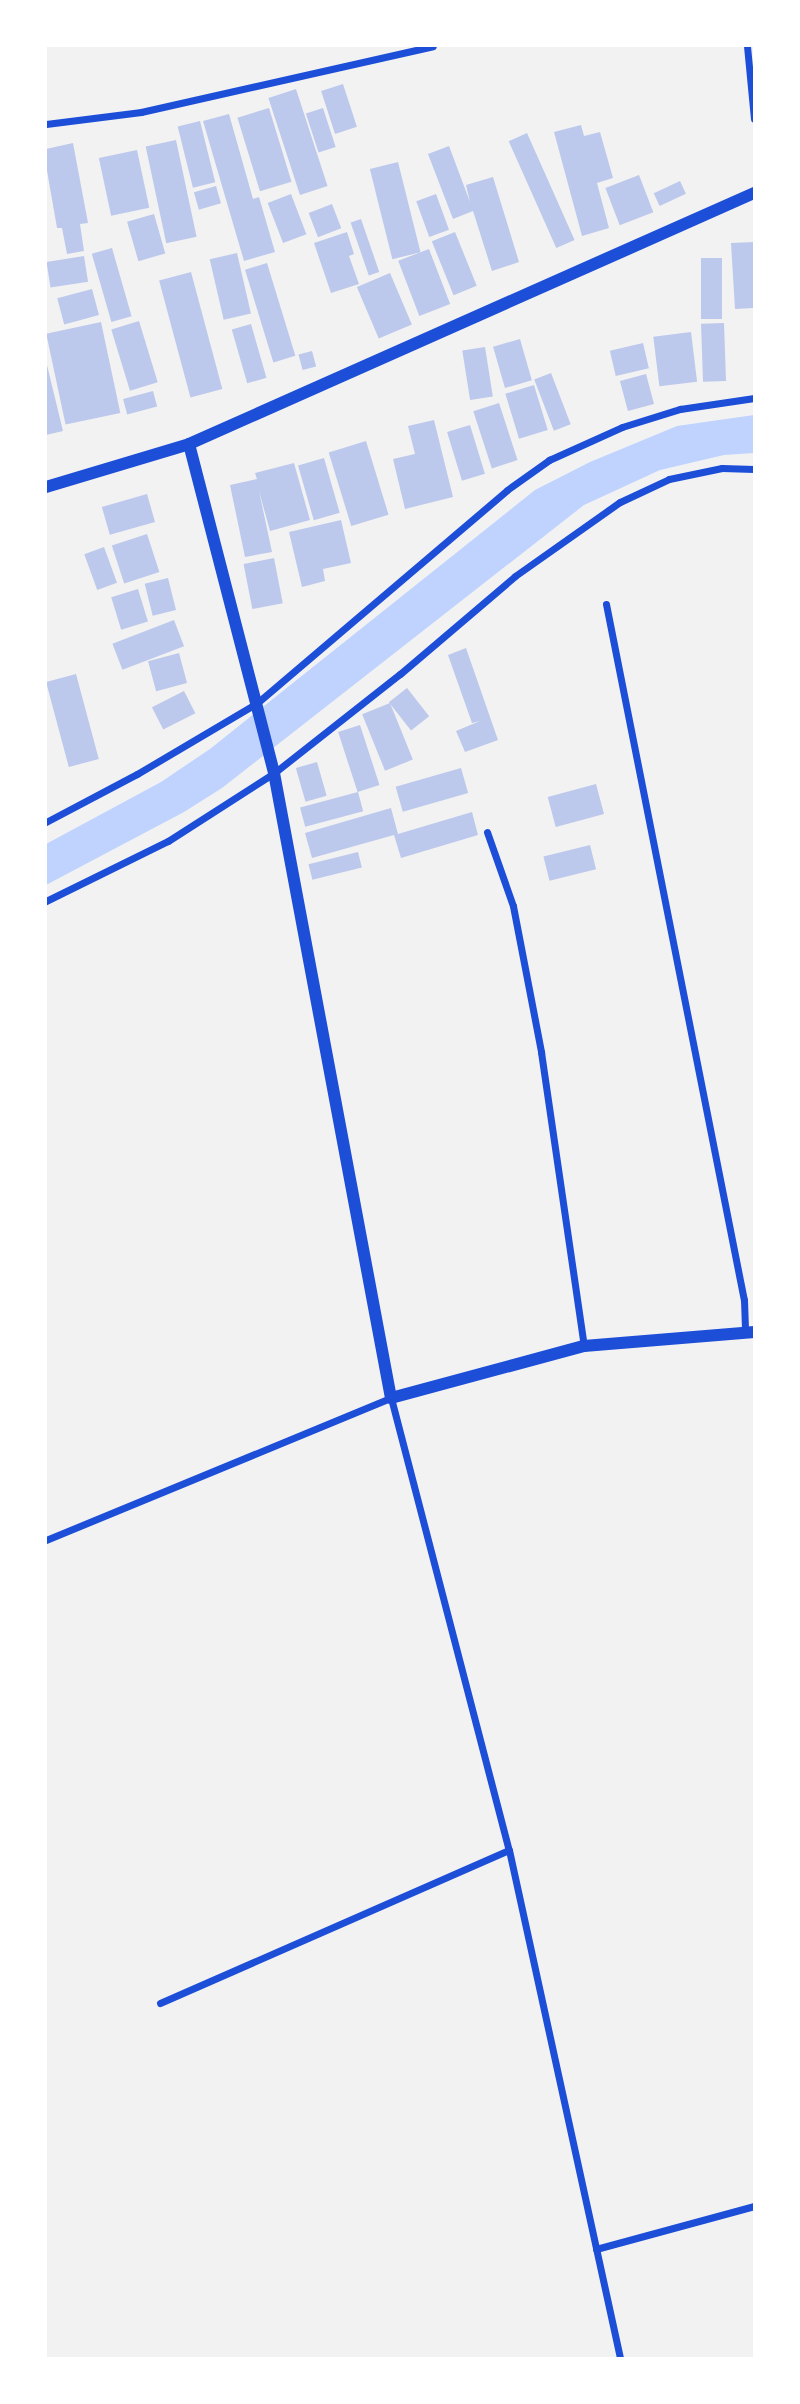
<!DOCTYPE html>
<html>
<head>
<meta charset="utf-8">
<style>
	body { margin:0 }
	#map { position:relative; width:800px; height:2404px; overflow:hidden; background:#f2f2f2; font-family:"IBM Plex Serif",serif }
	div>[style] { position:absolute }
	.water>* { inset:0; background:#bfd3fe }
	.building>* { inset:0; background:#bdc9ec; transform-origin:0 0 }
	.minor>* { height:7px; margin:-3.5px; padding:0 3.5px; transform-origin:3.5px; border-radius:3.5px; background:#1d4ed8 }
	.tertiary>* { height:12px; margin:-6px; padding:0 6px; transform-origin:6px; border-radius:6px; background:#1d4ed8 }
	span { translate:-50% -50%; white-space:nowrap; text-align:center; line-height:1.15; -webkit-text-stroke:5px #fff; paint-order:stroke }
	.frame { position:absolute; inset:0; border:47px solid #fff; pointer-events:none }
</style>
</head>
<body>
<div id="map">
	<div class="water">
		<i style="clip-path:polygon(754px 415px,754px 453px,724px 455px,660px 470px,584px 505px,222px 788px,184px 812px,46px 885px,46px 844px,161px 782px,210px 749px,535px 490px,590px 462px,677px 426px)"></i>
	</div>
	<div class="building">
		<i style="left:343px;top:84px;width:45px;height:23px;rotate:72deg"></i>
		<i style="left:296px;top:89px;width:102px;height:29px;rotate:72deg"></i>
		<i style="left:269px;top:108px;width:77px;height:33px;rotate:73deg"></i>
		<i style="left:323px;top:108px;width:41px;height:18px;rotate:72deg"></i>
		<i style="clip-path:polygon(229px 114px,253px 199px,259px 197px,275px 252px,244px 261px,203px 121px)"></i>
		<i style="left:200px;top:121px;width:63px;height:23px;rotate:76deg"></i>
		<i style="clip-path:polygon(581px 125px,584px 136px,600px 132px,613px 178px,597px 183px,609px 228px,582px 236px,554px 132px)"></i>
		<i style="left:527px;top:133px;width:117px;height:20px;rotate:66deg"></i>
		<i style="left:176px;top:140px;width:99px;height:31px;rotate:78deg"></i>
		<i style="clip-path:polygon(73px 143px,88px 223px,80px 224px,84px 251px,67px 254px,62px 228px,57px 228px,46px 165px,46px 149px)"></i>
		<i style="clip-path:polygon(449px 146px,470px 202px,466px 185px,493px 177px,519px 262px,492px 271px,473px 211px,453px 219px,428px 154px)"></i>
		<i style="left:137px;top:150px;width:59px;height:39px;rotate:78deg"></i>
		<i style="left:398px;top:162px;width:93px;height:29px;rotate:76deg"></i>
		<i style="left:639px;top:175px;width:40px;height:36px;rotate:69deg"></i>
		<i style="left:680px;top:181px;width:14px;height:29px;rotate:65deg"></i>
		<i style="left:216px;top:186px;width:18px;height:23px;rotate:74deg"></i>
		<i style="left:291px;top:194px;width:43px;height:25px;rotate:69deg"></i>
		<i style="left:436px;top:194px;width:38px;height:21px;rotate:70deg"></i>
		<i style="left:332px;top:204px;width:26px;height:25px;rotate:69deg"></i>
		<i style="left:154px;top:214px;width:41px;height:28px;rotate:74deg"></i>
		<i style="left:361px;top:219px;width:56px;height:11px;rotate:71deg"></i>
		<i style="clip-path:polygon(347px 232px,354px 254px,349px 256px,359px 284px,331px 293px,314px 243px)"></i>
		<i style="left:455px;top:232px;width:58px;height:25px;rotate:68deg"></i>
		<i style="clip-path:polygon(754px 242px,754px 308px,735px 309px,731px 243px)"></i>
		<i style="left:112px;top:248px;width:71px;height:21px;rotate:74deg"></i>
		<i style="left:429px;top:249px;width:59px;height:33px;rotate:69deg"></i>
		<i style="left:237px;top:253px;width:62px;height:28px;rotate:77deg"></i>
		<i style="left:84px;top:256px;width:26px;height:38px;rotate:81deg"></i>
		<i style="left:701px;top:258px;width:21px;height:61px"></i>
		<i style="left:267px;top:263px;width:97px;height:23px;rotate:73deg"></i>
		<i style="left:191px;top:272px;width:121px;height:33px;rotate:75deg"></i>
		<i style="left:390px;top:273px;width:56px;height:36px;rotate:67deg"></i>
		<i style="left:92px;top:289px;width:27px;height:36px;rotate:75deg"></i>
		<i style="left:139px;top:321px;width:64px;height:29px;rotate:73deg"></i>
		<i style="left:101px;top:322px;width:93px;height:56px;rotate:78deg"></i>
		<i style="left:724px;top:323px;width:58px;height:23px;rotate:88deg"></i>
		<i style="left:251px;top:324px;width:56px;height:20px;rotate:74deg"></i>
		<i style="left:691px;top:332px;width:50px;height:38px;rotate:83deg"></i>
		<i style="left:520px;top:339px;width:43px;height:28px;rotate:74deg"></i>
		<i style="left:643px;top:343px;width:26px;height:34px;rotate:77deg"></i>
		<i style="left:485px;top:347px;width:50px;height:23px;rotate:81deg"></i>
		<i style="left:312px;top:351px;width:16px;height:14px;rotate:75deg"></i>
		<i style="clip-path:polygon(46px 361px,63px 431px,46px 435px)"></i>
		<i style="left:551px;top:373px;width:55px;height:18px;rotate:69deg"></i>
		<i style="left:646px;top:374px;width:31px;height:27px;rotate:75deg"></i>
		<i style="left:534px;top:385px;width:47px;height:30px;rotate:73deg"></i>
		<i style="left:153px;top:391px;width:16px;height:31px;rotate:75deg"></i>
		<i style="left:499px;top:403px;width:60px;height:27px;rotate:72deg"></i>
		<i style="clip-path:polygon(434px 420px,453px 497px,405px 509px,393px 459px,415px 454px,408px 426px)"></i>
		<i style="left:470px;top:425px;width:51px;height:24px;rotate:73deg"></i>
		<i style="left:366px;top:441px;width:77px;height:39px;rotate:73deg"></i>
		<i style="left:324px;top:458px;width:57px;height:27px;rotate:74deg"></i>
		<i style="clip-path:polygon(294px 463px,310px 520px,270px 531px,259px 491px,272px 552px,245px 557px,230px 485px,257px 479px,255px 473px)"></i>
		<i style="left:147px;top:494px;width:29px;height:47px;rotate:74deg"></i>
		<i style="clip-path:polygon(341px 520px,351px 563px,323px 569px,325px 581px,302px 587px,289px 532px)"></i>
		<i style="left:147px;top:534px;width:40px;height:37px;rotate:72deg"></i>
		<i style="left:104px;top:547px;width:38px;height:21px;rotate:70deg"></i>
		<i style="left:274px;top:558px;width:46px;height:31px;rotate:79deg"></i>
		<i style="left:168px;top:578px;width:33px;height:24px;rotate:76deg"></i>
		<i style="left:138px;top:589px;width:34px;height:28px;rotate:73deg"></i>
		<i style="left:174px;top:620px;width:28px;height:66px;rotate:69deg"></i>
		<i style="clip-path:polygon(466px 648px,498px 740px,465px 752px,456px 731px,480px 721px,472px 723px,448px 655px)"></i>
		<i style="left:179px;top:653px;width:31px;height:32px;rotate:75deg"></i>
		<i style="left:76px;top:674px;width:88px;height:31px;rotate:75deg"></i>
		<i style="left:407px;top:688px;width:36px;height:23px;rotate:52deg"></i>
		<i style="left:184px;top:691px;width:25px;height:36px;rotate:63deg"></i>
		<i style="left:390px;top:703px;width:61px;height:30px;rotate:68deg"></i>
		<i style="left:360px;top:725px;width:63px;height:23px;rotate:72deg"></i>
		<i style="left:317px;top:762px;width:35px;height:22px;rotate:74deg"></i>
		<i style="left:461px;top:768px;width:26px;height:68px;rotate:74deg"></i>
		<i style="left:596px;top:784px;width:31px;height:50px;rotate:75deg"></i>
		<i style="left:358px;top:792px;width:20px;height:60px;rotate:75deg"></i>
		<i style="clip-path:polygon(391px 808px,398px 834px,472px 812px,478px 835px,401px 858px,394px 835px,312px 858px,305px 833px)"></i>
		<i style="left:590px;top:845px;width:25px;height:48px;rotate:76deg"></i>
		<i style="left:358px;top:852px;width:16px;height:51px;rotate:76deg"></i>
	</div>
	<div class="minor">
		<i style="left:747px;top:46px;width:73px;rotate:84.5deg"></i>
		<i style="left:46px;top:124px;width:96px;rotate:-7.2deg"></i>
		<i style="left:141px;top:112px;width:299px;rotate:-12.7deg"></i>
		<i style="left:606px;top:604px;width:710px;rotate:78.79deg"></i>
		<i style="left:744px;top:1300px;width:32px;rotate:88deg"></i>
		<i style="left:46px;top:822px;width:103px;rotate:-27.8deg"></i>
		<i style="left:137px;top:774px;width:139px;rotate:-30.6deg"></i>
		<i style="left:257px;top:703px;width:328px;rotate:-40.4deg"></i>
		<i style="left:507px;top:490px;width:52px;rotate:-35.5deg"></i>
		<i style="left:549px;top:460px;width:80px;rotate:-24.3deg"></i>
		<i style="left:622px;top:427px;width:61px;rotate:-17.2deg"></i>
		<i style="left:680px;top:409px;width:75px;rotate:-8.5deg"></i>
		<i style="left:487px;top:832px;width:78px;rotate:70.6deg"></i>
		<i style="left:513px;top:906px;width:149px;rotate:79.1deg"></i>
		<i style="left:541px;top:1052px;width:297px;rotate:81.7deg"></i>
		<i style="left:46px;top:901px;width:136px;rotate:-26.2deg"></i>
		<i style="left:168px;top:841px;width:126px;rotate:-32.7deg"></i>
		<i style="left:274px;top:773px;width:160px;rotate:-38.2deg"></i>
		<i style="left:400px;top:674px;width:151px;rotate:-40.4deg"></i>
		<i style="left:515px;top:576px;width:128px;rotate:-35.2deg"></i>
		<i style="left:620px;top:502px;width:54px;rotate:-25.1deg"></i>
		<i style="left:669px;top:479px;width:54px;rotate:-11.7deg"></i>
		<i style="left:722px;top:468px;width:32px;rotate:2deg"></i>
		<i style="left:46px;top:1540px;width:373px;rotate:-22.4deg"></i>
		<i style="left:391px;top:1398px;width:467px;rotate:75.4deg"></i>
		<i style="left:509px;top:1850px;width:520px;rotate:77.67deg"></i>
		<i style="left:160px;top:2003px;width:381px;rotate:-23.7deg"></i>
		<i style="left:596px;top:2249px;width:164px;rotate:-15.2deg"></i>
	</div>
	<div class="tertiary">
		<i style="left:189px;top:444px;width:340px;rotate:75.5deg"></i>
		<i style="left:274px;top:773px;width:636px;rotate:79.4deg"></i>
		<i style="left:391px;top:1398px;width:200px;rotate:-15.1deg"></i>
		<i style="left:584px;top:1346px;width:171px;rotate:-4.7deg"></i>
		<i style="left:46px;top:487px;width:149px;rotate:-16.7deg"></i>
		<i style="left:189px;top:444px;width:618px;rotate:-23.95deg"></i>
	</div>
	<div class="frame"></div>
</div>
</body>
</html>
